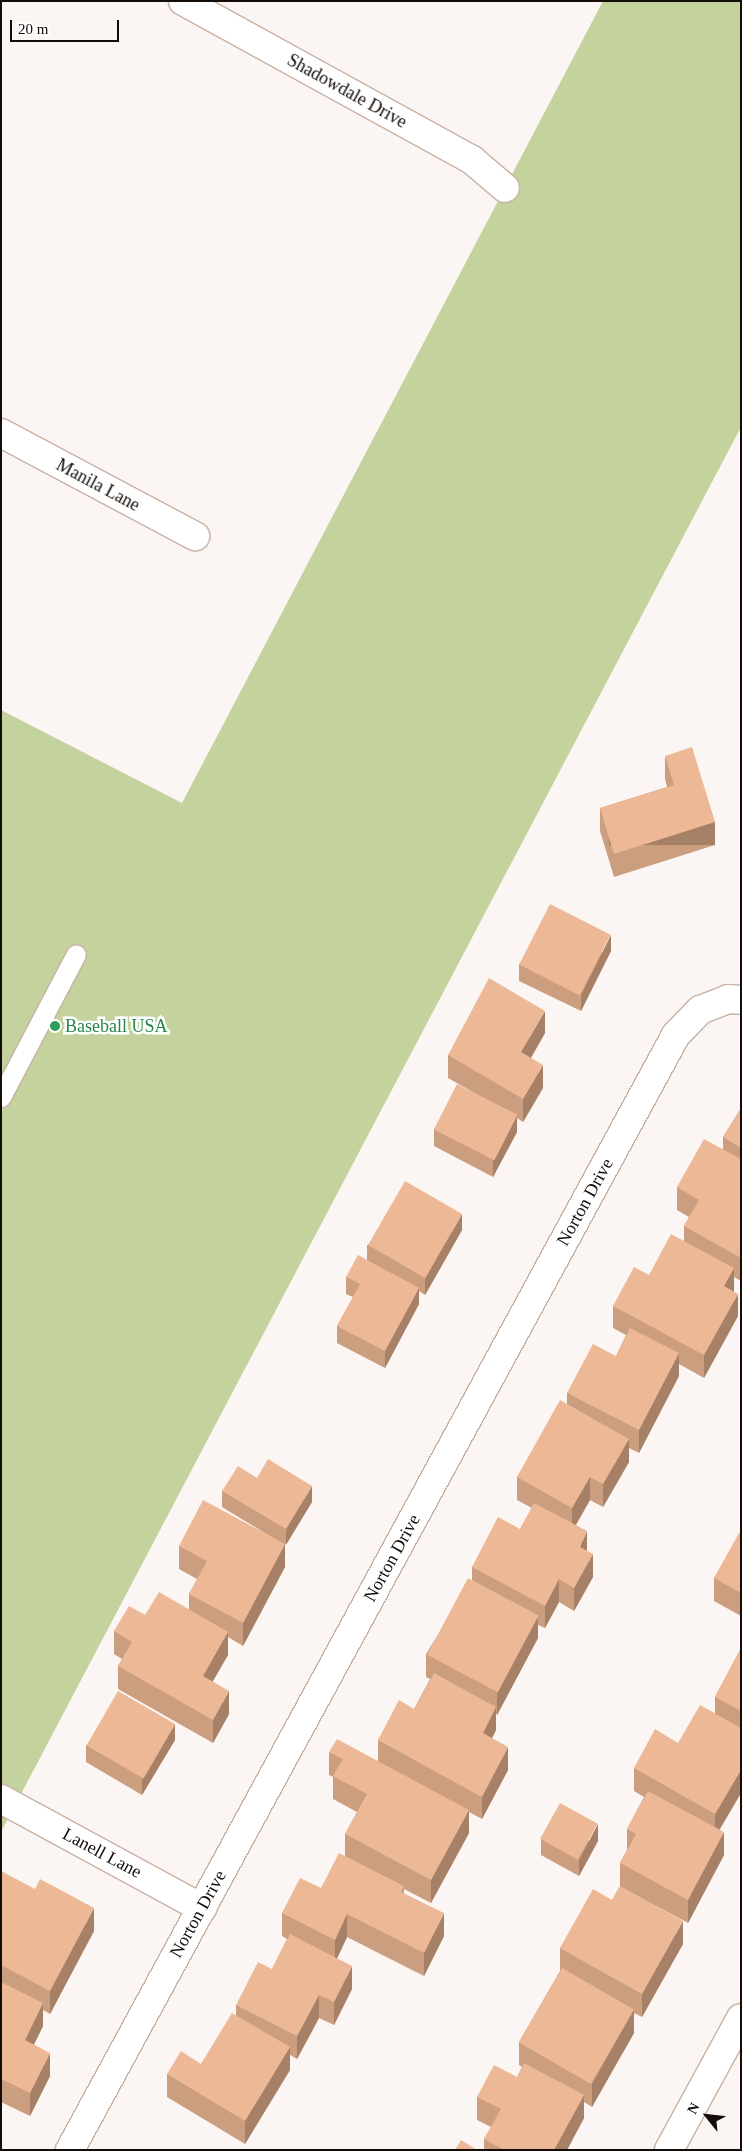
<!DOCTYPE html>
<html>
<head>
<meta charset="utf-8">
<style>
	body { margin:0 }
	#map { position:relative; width:742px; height:2151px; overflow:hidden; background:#fbf6f3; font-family:"Times New Roman",serif }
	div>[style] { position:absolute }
	.green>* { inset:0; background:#c4d29e }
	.roads { filter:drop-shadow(1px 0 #c9b2a3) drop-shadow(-1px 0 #c9b2a3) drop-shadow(0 1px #c9b2a3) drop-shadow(0 -1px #c9b2a3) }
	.service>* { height:19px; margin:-9.5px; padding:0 9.5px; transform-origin:9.5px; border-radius:9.5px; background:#fff }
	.minor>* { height:28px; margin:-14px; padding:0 14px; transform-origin:14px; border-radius:14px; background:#fff }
	.wall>* { inset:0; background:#cc9e80 }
	.shaded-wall>* { inset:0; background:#a68168; transform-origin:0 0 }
	.building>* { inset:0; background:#edb895; transform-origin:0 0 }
	.dots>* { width:14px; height:14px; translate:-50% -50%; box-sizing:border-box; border:2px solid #fff; border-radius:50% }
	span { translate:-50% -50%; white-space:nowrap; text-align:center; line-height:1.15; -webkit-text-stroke:5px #fff; paint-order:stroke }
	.street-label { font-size:18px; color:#140c07 }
	.leisure-label { font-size:18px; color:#27864d }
	.left { translate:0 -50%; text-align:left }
	.frame { position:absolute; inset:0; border:2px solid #140c07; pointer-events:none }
	.north { position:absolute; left:682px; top:2091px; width:50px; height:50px; -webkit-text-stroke:4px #fff; paint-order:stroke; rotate:299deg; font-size:14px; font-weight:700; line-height:20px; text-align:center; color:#140c07 }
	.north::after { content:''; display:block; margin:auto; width:18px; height:22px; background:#140c07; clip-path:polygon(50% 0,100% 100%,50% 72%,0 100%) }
	.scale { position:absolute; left:10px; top:20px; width:109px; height:22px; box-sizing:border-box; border:2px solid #140c07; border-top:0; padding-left:6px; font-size:15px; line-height:18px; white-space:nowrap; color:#140c07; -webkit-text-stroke:4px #fff; paint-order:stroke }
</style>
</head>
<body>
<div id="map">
	<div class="green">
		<i style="clip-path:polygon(603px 1px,741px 1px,741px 427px,1px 1832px,1px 710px,182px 803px)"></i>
	</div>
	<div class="roads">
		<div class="service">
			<i style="left:1px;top:1097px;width:161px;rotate:-62.3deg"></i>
		</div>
		<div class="minor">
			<i style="left:183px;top:1px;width:330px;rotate:28.8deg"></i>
			<i style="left:472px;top:160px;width:43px;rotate:40.3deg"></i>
			<i style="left:1px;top:433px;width:220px;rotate:28deg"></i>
			<i style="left:1px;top:1799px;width:229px;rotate:28.5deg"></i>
			<i style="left:70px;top:2150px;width:1269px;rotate:-61.48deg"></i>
			<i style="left:676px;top:1035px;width:35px;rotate:-46deg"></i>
			<i style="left:700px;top:1010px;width:30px;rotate:-21deg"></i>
			<i style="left:728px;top:999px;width:13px;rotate:4deg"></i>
			<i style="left:669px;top:2150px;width:150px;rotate:-61.4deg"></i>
		</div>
	</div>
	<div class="wall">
		<i style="clip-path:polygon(665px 756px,715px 845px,614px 877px,600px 831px,600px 808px,667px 787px,665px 779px)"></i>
		<i style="clip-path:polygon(611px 951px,581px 1011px,519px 981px,519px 964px)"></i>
		<i style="clip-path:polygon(545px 1033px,531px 1058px,543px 1088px,523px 1122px,517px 1118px,517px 1132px,493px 1177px,434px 1146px,434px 1129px,478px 1095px,448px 1078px,448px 1055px)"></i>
		<i style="clip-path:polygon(741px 1108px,741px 1281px,734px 1277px,733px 1291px,738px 1316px,704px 1378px,679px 1364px,679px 1376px,639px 1453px,629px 1448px,629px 1462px,603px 1507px,590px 1500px,576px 1525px,587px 1551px,593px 1577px,574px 1611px,559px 1602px,545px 1628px,538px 1625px,538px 1638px,497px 1715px,496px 1714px,496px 1730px,492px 1738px,508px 1770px,482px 1819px,469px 1812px,469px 1833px,431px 1903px,404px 1889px,404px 1893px,444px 1936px,424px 1976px,347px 1937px,337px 1958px,352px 1989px,334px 2025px,319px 2018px,297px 2059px,290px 2055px,290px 2070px,245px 2144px,167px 2097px,167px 2074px,201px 2064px,236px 2015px,236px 2005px,272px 1969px,287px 1939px,282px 1936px,282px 1913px,321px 1888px,345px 1856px,345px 1834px,357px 1812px,333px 1799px,333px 1777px,329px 1775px,329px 1752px,378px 1761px,378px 1740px,414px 1709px,430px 1679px,426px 1677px,426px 1654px,472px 1580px,472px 1567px,520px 1529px,532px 1508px,517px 1500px,517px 1477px,567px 1404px,567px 1393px,616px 1356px,626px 1335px,613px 1328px,613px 1306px,649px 1275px,684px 1241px,684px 1226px,689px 1217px,677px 1210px,677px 1187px,723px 1149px,723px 1137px)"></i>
		<i style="clip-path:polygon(462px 1230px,425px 1295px,419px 1291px,419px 1304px,385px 1368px,337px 1343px,337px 1326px,353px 1297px,346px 1294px,346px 1277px,367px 1260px,367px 1245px)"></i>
		<i style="clip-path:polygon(257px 1478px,312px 1502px,285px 1545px,285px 1567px,243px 1646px,228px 1637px,228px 1655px,213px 1681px,229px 1714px,213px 1743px,118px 1689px,118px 1666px,122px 1659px,114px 1654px,114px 1631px,145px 1615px,189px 1609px,189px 1594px,197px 1579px,179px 1569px,179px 1546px,268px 1535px,222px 1507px,222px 1491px)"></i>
		<i style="clip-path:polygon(741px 1534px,741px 1616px,714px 1601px,714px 1578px)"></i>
		<i style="clip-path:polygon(741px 1648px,741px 1793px,720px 1829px,724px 1855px,688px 1923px,641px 1898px,683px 1944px,642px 2017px,634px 2013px,634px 2033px,592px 2107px,584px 2102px,584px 2118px,567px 2150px,484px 2150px,484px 2139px,491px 2127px,477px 2120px,477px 2097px,517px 2077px,522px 2067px,519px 2065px,519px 2042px,560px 1971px,560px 1948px,612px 1900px,620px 1886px,620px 1863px,627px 1850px,627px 1829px,644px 1797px,634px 1791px,634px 1768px,678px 1743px,715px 1713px,715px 1697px)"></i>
		<i style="clip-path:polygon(175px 1740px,142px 1795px,86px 1762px,86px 1745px)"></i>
		<i style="clip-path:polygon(541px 1839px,598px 1841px,579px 1876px,541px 1855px)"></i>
		<i style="clip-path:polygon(1px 1871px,94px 1931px,50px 2014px,43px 2010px,43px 2026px,34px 2044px,50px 2076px,30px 2116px,1px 2102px)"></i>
	</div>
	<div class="shaded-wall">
		<i style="left:715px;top:822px;width:23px;height:106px;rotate:90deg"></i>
		<i style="clip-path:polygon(611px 935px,611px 951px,581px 1011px,581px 995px)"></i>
		<i style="clip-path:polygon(545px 1011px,545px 1033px,521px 1075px,521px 1052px)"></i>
		<i style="clip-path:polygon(543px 1065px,543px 1088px,523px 1122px,523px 1099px)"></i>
		<i style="clip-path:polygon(517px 1115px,517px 1132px,493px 1177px,493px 1160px)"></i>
		<i style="clip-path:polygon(462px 1214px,462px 1230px,425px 1295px,425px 1279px)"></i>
		<i style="clip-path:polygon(734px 1268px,734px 1291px,724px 1308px,724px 1286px)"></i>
		<i style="clip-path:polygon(419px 1288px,419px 1304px,385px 1368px,385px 1351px)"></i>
		<i style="clip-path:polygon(738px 1294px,738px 1316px,704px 1378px,704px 1355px)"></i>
		<i style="clip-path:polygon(679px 1353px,679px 1376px,639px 1453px,639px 1430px)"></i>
		<i style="clip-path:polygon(629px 1439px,629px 1462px,603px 1507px,603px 1484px)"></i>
		<i style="clip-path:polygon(590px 1477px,590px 1500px,572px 1531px,572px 1508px)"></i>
		<i style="clip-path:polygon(312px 1486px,312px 1502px,286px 1545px,286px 1529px)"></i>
		<i style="clip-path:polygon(587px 1531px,587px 1554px,580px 1547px)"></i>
		<i style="clip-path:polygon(285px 1544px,285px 1567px,243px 1646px,243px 1623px)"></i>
		<i style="clip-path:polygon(593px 1554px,593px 1577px,574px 1611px,574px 1588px)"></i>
		<i style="clip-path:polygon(559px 1579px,559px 1602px,545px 1628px,545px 1606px)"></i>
		<i style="clip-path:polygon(538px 1616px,538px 1638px,497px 1715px,497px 1692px)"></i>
		<i style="clip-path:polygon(228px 1632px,228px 1655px,203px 1698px,203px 1676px)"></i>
		<i style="clip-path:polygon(229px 1691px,229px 1714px,213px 1743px,213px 1720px)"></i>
		<i style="clip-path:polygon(496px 1707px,496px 1730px,483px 1756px,483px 1733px)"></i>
		<i style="clip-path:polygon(175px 1724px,175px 1740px,142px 1795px,142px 1779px)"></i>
		<i style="clip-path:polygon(508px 1747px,508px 1770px,482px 1819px,482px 1797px)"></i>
		<i style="clip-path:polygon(741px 1770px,741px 1793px,715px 1837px,715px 1814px)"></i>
		<i style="clip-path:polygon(469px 1810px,469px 1833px,431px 1903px,431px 1880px)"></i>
		<i style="clip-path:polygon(598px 1824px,598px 1841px,579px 1876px,579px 1860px)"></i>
		<i style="clip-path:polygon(724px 1832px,724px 1855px,688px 1923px,688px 1900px)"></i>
		<i style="clip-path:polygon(94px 1908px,94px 1931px,50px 2014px,50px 1991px)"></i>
		<i style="clip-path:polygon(444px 1913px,444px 1936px,424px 1976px,424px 1953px)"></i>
		<i style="clip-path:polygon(347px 1914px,347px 1937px,335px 1963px,335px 1940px)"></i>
		<i style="clip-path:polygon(683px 1921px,683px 1944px,642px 2017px,642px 1994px)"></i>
		<i style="clip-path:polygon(352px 1966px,352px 1989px,334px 2025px,334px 2002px)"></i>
		<i style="clip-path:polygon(319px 1995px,319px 2018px,297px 2059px,297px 2036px)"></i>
		<i style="clip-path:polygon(43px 2003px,43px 2026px,25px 2063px,25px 2040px)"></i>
		<i style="clip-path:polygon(634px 2010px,634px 2033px,592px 2107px,592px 2084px)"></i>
		<i style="clip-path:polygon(290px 2047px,290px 2070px,245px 2144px,245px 2121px)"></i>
		<i style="clip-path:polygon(50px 2053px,50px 2076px,30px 2116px,30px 2093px)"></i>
		<i style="clip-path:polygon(584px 2095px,584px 2118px,567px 2150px,554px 2150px)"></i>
	</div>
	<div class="building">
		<i style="clip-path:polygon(692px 747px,715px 822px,614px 854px,600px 808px,674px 785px,665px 756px)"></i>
		<i style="left:550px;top:904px;width:68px;height:68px;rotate:27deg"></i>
		<i style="clip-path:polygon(489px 978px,545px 1011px,521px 1052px,543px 1065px,523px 1099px,448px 1055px)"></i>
		<i style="left:457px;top:1084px;width:68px;height:51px;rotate:27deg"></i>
		<i style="clip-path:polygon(741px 1108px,741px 1148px,723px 1137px)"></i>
		<i style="clip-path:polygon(704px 1139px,741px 1159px,741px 1258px,684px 1226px,699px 1200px,677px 1187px)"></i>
		<i style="left:405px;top:1181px;width:66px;height:74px;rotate:30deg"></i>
		<i style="clip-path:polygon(671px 1234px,734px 1268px,724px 1286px,738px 1294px,704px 1355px,613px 1306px,634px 1267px,649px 1275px)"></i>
		<i style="clip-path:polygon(358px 1255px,419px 1288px,385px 1351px,337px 1326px,360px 1284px,346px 1277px)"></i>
		<i style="clip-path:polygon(630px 1328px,679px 1353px,639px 1430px,567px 1393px,593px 1344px,616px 1356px)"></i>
		<i style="clip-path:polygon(560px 1400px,629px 1439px,603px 1484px,590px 1477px,572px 1508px,517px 1477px)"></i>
		<i style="clip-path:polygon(268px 1459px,312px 1486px,286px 1529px,222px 1491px,238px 1466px,257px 1478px)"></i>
		<i style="clip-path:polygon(203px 1500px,285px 1544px,243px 1623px,189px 1594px,207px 1561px,179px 1546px)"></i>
		<i style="clip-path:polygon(534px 1503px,587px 1531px,580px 1547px,593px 1554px,574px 1588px,559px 1579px,545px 1606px,472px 1567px,498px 1517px,520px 1529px)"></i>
		<i style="clip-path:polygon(739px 1533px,741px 1534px,741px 1593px,714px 1578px)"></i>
		<i style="left:468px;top:1578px;width:80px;height:87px;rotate:28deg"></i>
		<i style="clip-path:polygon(159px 1592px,228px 1632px,203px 1676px,229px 1691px,213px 1720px,118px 1666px,132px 1642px,114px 1631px,129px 1606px,145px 1615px)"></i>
		<i style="clip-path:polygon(741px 1648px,741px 1711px,715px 1697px)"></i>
		<i style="clip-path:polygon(434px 1673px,496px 1707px,483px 1733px,508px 1747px,482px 1797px,378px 1740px,399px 1700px,414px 1709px)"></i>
		<i style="left:118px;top:1691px;width:66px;height:63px;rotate:30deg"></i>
		<i style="clip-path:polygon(700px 1705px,741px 1728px,741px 1770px,715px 1814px,634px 1768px,655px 1729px,678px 1743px)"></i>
		<i style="clip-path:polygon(337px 1739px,469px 1810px,431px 1880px,345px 1834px,367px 1794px,333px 1776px,343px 1759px,329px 1752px)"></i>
		<i style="clip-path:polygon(648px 1791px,724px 1832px,688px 1900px,620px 1863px,636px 1834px,627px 1829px)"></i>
		<i style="left:560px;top:1803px;width:43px;height:41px;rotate:29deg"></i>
		<i style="clip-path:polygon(339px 1853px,404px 1886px,401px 1892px,444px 1913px,424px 1953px,347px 1914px,335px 1940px,282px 1913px,300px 1878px,321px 1888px)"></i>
		<i style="clip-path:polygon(1px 1871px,35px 1889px,40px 1879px,94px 1908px,50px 1991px,1px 1965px)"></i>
		<i style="clip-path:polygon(620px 1886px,683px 1921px,642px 1994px,560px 1948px,593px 1889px,612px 1900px)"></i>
		<i style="clip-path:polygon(290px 1934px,352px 1966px,334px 2002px,319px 1995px,297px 2036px,236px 2005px,258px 1962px,272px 1969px)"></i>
		<i style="left:562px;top:1968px;width:83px;height:86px;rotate:30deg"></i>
		<i style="clip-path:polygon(1px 1982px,43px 2003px,25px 2040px,50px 2053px,30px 2093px,1px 2079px)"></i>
		<i style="clip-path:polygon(232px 2013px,290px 2047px,245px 2121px,167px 2074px,181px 2051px,201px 2064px)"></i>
		<i style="clip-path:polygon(524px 2063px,584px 2095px,554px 2150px,504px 2150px,484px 2139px,501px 2109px,477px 2097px,494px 2065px,517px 2077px)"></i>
		<i style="clip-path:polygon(461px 2140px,477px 2150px,455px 2150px)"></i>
	</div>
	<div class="dots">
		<i style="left:55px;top:1026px;background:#2e9e5b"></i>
	</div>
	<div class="street-label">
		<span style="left:347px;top:91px;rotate:29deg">Shadowdale Drive</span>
		<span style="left:98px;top:485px;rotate:28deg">Manila Lane</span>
		<span style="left:585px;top:1202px;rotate:-61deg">Norton Drive</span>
		<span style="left:392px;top:1558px;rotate:-61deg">Norton Drive</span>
		<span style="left:102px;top:1853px;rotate:28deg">Lanell Lane</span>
		<span style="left:198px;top:1914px;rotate:-61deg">Norton Drive</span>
	</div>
	<div class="leisure-label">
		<span class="left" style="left:65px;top:1026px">Baseball USA</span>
	</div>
	<div class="frame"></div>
	<div class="north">N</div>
	<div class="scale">20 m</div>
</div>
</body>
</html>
